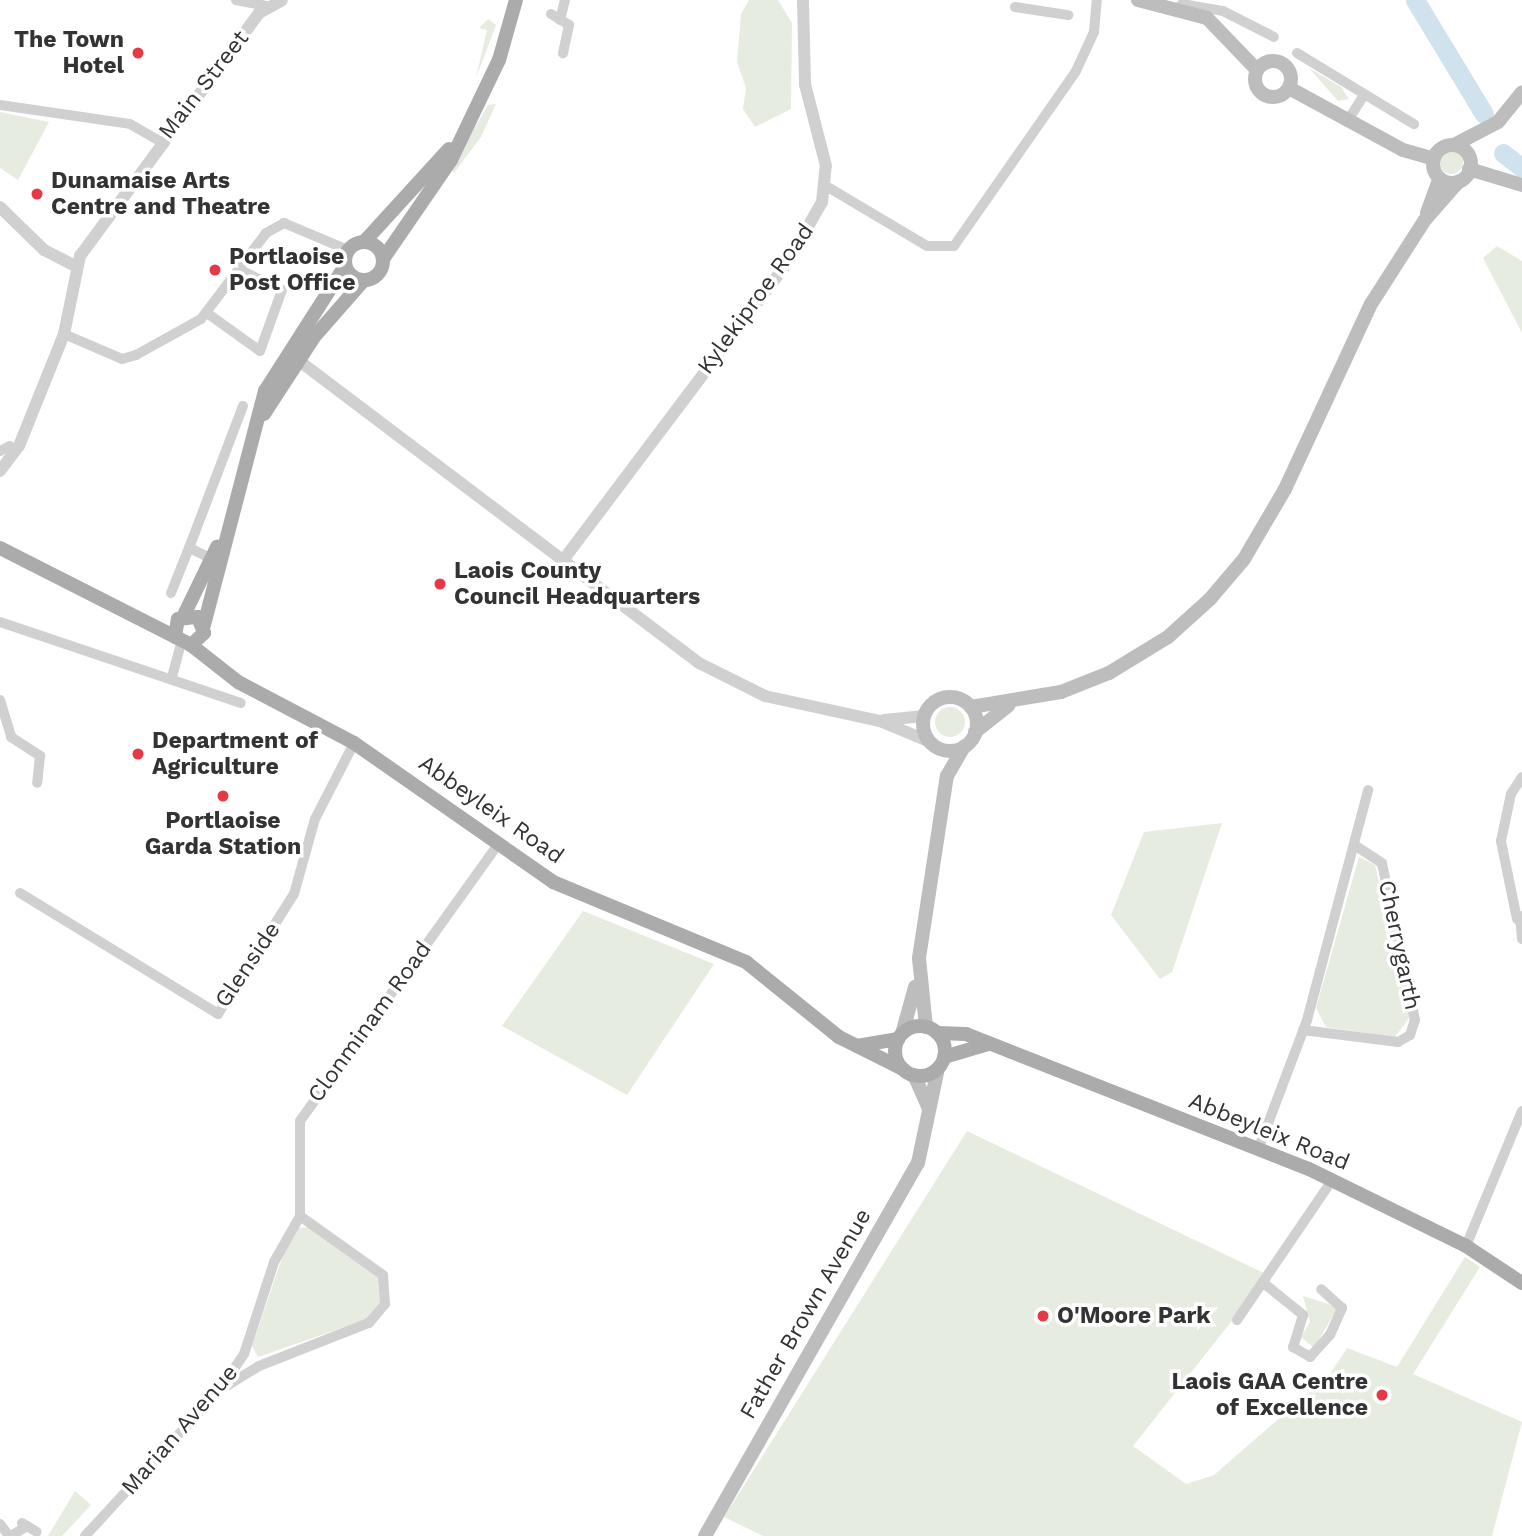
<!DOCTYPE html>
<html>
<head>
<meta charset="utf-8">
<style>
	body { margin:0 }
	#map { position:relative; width:1522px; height:1536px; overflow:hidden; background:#fff; font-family:"Work Sans",sans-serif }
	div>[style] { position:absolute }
	.green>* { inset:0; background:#e6ecdf }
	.round { border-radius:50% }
	.river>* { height:19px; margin:-9.5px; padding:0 9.5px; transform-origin:9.5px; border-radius:9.5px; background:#cfe2ee }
	.minor>* { height:10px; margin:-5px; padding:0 5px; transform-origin:5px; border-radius:5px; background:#d0d0d0 }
	.tertiary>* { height:12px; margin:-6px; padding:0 6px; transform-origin:6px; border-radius:6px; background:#d0d0d0 }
	.secondary>* { height:14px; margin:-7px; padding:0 7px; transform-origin:7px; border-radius:7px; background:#bdbdbd }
	.secondary>.ring { margin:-7px; padding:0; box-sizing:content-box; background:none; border:14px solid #bdbdbd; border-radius:50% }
	.primary>* { height:14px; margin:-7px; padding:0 7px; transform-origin:7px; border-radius:7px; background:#ababab }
	.primary>.ring { margin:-7px; padding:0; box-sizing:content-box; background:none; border:14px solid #ababab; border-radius:50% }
	.dots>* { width:19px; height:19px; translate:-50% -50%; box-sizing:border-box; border:4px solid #fff; border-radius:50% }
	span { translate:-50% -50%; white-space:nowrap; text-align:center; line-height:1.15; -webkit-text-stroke:7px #fff; paint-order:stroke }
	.poi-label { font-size:23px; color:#333; font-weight:700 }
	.right { translate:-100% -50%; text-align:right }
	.left { translate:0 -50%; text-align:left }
	.street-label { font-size:23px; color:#333 }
</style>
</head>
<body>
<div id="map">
	<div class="green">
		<i style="clip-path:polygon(749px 0,778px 0,792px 23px,791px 109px,755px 127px,743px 109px,746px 88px,737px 62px,741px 14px)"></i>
		<i style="clip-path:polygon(488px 19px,496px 25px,476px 78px,487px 30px,479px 28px)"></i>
		<i style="clip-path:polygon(1309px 68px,1341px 87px,1349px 99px,1338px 101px)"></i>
		<i style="clip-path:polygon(496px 104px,481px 137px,454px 173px,451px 167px,488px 105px)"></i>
		<i style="clip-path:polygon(0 112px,49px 122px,18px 180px,0 168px)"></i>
		<i class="round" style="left:1439px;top:150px;width:24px;height:24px"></i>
		<i style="clip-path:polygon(1497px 246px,1522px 261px,1522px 333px,1483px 258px)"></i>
		<i class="round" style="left:935px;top:707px;width:30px;height:30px"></i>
		<i style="clip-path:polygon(1222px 823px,1172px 972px,1160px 979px,1111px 915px,1144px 832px)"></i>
		<i style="clip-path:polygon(1359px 857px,1375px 865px,1410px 1017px,1395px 1037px,1326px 1027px,1316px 1008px)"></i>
		<i style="clip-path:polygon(583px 911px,714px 964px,627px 1095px,502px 1026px)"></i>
		<i style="clip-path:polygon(967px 1131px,1268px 1275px,1133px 1446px,1186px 1484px,1214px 1475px,1330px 1374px,1347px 1348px,1397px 1367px,1465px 1257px,1480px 1267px,1413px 1374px,1522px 1422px,1492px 1536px,763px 1536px,724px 1517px)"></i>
		<i style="clip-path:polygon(311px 1227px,379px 1277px,380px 1302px,365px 1320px,258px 1357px,252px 1346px,283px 1255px,299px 1228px)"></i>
		<i style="clip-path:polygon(1303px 1296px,1338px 1307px,1314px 1348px,1301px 1337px,1310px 1322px)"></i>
		<i style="clip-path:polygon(75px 1491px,91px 1505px,62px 1536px,48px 1536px)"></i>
	</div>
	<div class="river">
		<i style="left:1415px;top:0;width:133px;rotate:58.8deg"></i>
		<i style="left:1503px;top:153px;width:24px;rotate:38deg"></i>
	</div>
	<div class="minor">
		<i style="left:236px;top:0;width:33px;rotate:11deg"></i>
		<i style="left:1015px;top:7px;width:54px;rotate:8.6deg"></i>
		<i style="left:1178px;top:9px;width:6px;rotate:-51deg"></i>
		<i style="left:1182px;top:4px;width:42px;rotate:9.7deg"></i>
		<i style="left:1223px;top:11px;width:57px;rotate:27deg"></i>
		<i style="left:551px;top:14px;width:21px;rotate:31deg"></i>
		<i style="left:569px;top:25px;width:29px;rotate:102deg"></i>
		<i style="left:560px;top:20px;width:21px;rotate:-76deg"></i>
		<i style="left:1297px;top:53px;width:137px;rotate:31.3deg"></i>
		<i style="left:0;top:105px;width:131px;rotate:8.3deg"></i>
		<i style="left:130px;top:124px;width:36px;rotate:30deg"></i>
		<i style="left:1347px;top:122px;width:32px;rotate:-58deg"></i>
		<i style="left:826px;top:186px;width:117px;rotate:30.7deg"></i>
		<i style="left:927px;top:246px;width:27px"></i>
		<i style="left:954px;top:246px;width:213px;rotate:-55.1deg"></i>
		<i style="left:1076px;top:71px;width:43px;rotate:-65.2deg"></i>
		<i style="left:1094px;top:32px;width:32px;rotate:-85deg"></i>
		<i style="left:207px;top:313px;width:65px;rotate:35.6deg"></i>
		<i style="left:260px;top:351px;width:65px;rotate:-70.2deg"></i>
		<i style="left:282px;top:290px;width:44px;rotate:-154.6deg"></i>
		<i style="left:64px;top:334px;width:63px;rotate:23.3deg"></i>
		<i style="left:122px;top:359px;width:15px;rotate:-16deg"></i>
		<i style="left:136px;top:355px;width:74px;rotate:-29deg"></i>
		<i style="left:201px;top:319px;width:108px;rotate:-52.9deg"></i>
		<i style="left:266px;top:233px;width:21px;rotate:-29deg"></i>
		<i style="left:284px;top:223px;width:69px;rotate:22.9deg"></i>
		<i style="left:0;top:451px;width:11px;rotate:-27deg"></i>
		<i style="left:212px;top:559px;width:25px;rotate:-154deg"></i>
		<i style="left:189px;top:548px;width:152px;rotate:-69.2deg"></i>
		<i style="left:171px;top:593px;width:48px;rotate:-68.2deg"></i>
		<i style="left:0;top:622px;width:254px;rotate:18.6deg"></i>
		<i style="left:172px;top:677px;width:35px;rotate:-75deg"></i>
		<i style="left:0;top:700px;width:39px;rotate:73deg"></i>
		<i style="left:11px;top:737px;width:35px;rotate:33deg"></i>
		<i style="left:40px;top:756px;width:27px;rotate:96deg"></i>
		<i style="left:20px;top:893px;width:232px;rotate:31.4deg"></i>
		<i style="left:218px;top:1014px;width:142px;rotate:-57.7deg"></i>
		<i style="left:294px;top:894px;width:78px;rotate:-74.4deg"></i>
		<i style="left:315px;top:819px;width:85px;rotate:-62.8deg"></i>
		<i style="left:1520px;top:916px;width:23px;rotate:85deg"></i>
		<i style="left:1517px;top:919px;width:80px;rotate:-101.6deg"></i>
		<i style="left:1501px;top:841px;width:48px;rotate:-78deg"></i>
		<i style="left:1511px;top:794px;width:20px;rotate:-57deg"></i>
		<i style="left:1303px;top:1030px;width:96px;rotate:7.2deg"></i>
		<i style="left:1398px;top:1042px;width:14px;rotate:-30deg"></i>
		<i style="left:1410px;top:1035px;width:16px;rotate:-72deg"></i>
		<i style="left:1415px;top:1020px;width:160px;rotate:-101.9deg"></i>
		<i style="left:1382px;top:863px;width:33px;rotate:-147deg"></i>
		<i style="left:1258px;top:1150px;width:139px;rotate:-69.3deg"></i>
		<i style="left:1307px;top:1020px;width:238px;rotate:-75.1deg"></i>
		<i style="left:1466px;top:1246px;width:146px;rotate:-67.5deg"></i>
		<i style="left:1266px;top:1285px;width:48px;rotate:39deg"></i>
		<i style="left:1303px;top:1315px;width:34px;rotate:107deg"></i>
		<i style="left:1293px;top:1347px;width:20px;rotate:30deg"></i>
		<i style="left:1310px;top:1357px;width:30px;rotate:-48deg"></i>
		<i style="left:1330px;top:1335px;width:30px;rotate:-66deg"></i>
		<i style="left:1342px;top:1308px;width:28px;rotate:-138deg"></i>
		<i style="left:1237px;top:1320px;width:169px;rotate:-55.8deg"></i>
		<i style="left:220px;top:1390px;width:46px;rotate:-31.6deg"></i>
		<i style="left:259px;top:1366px;width:118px;rotate:-21.4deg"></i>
		<i style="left:369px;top:1323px;width:25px;rotate:-50deg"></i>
		<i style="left:385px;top:1304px;width:29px;rotate:-94deg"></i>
		<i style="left:383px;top:1275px;width:102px;rotate:-144.6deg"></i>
		<i style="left:22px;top:1523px;width:17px;rotate:31deg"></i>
		<i style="left:0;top:1524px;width:15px;rotate:53deg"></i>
		<i style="left:11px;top:1536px;width:19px;rotate:-32deg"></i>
		<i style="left:85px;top:1536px;width:197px;rotate:-47.3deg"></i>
		<i style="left:219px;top:1391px;width:45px;rotate:-56deg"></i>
		<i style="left:244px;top:1354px;width:97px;rotate:-71.9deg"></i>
		<i style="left:274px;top:1262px;width:53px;rotate:-60.5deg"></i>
		<i style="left:300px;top:1216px;width:95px;rotate:-90deg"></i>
		<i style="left:300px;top:1121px;width:338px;rotate:-54.4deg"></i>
	</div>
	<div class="tertiary">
		<i style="left:0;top:207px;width:62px;rotate:44.3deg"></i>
		<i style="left:44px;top:250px;width:35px;rotate:27deg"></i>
		<i style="left:298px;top:360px;width:503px;rotate:37.08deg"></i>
		<i style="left:699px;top:663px;width:74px;rotate:26.6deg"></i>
		<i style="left:765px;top:696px;width:118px;rotate:12.3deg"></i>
		<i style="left:880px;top:721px;width:52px;rotate:22.6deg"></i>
		<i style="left:0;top:471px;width:31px;rotate:-53deg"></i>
		<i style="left:19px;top:446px;width:121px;rotate:-68.1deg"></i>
		<i style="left:64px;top:334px;width:80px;rotate:-78.4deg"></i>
		<i style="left:80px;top:256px;width:302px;rotate:-53.6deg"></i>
		<i style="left:259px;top:13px;width:26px;rotate:-29deg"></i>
		<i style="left:564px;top:559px;width:374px;rotate:-53deg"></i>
		<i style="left:789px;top:260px;width:67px;rotate:-60.4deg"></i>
		<i style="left:822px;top:202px;width:36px;rotate:-84deg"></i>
		<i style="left:826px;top:166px;width:85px;rotate:-104.4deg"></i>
		<i style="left:805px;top:84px;width:84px;rotate:-91.4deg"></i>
		<i style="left:884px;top:720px;width:40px;rotate:-5.7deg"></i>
	</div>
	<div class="secondary">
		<i style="left:1138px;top:0;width:71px;rotate:14.6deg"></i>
		<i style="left:1207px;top:18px;width:72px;rotate:46.1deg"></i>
		<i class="ring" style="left:1255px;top:61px;width:22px;height:22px"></i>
		<i style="left:1289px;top:88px;width:130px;rotate:28.5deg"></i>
		<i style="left:1403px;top:150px;width:32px;rotate:16deg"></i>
		<i style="left:1454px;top:145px;width:50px;rotate:-27.6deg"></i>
		<i style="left:1498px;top:122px;width:38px;rotate:-51deg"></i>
		<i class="ring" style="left:1433px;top:145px;width:24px;height:24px"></i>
		<i style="left:1469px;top:169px;width:55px;rotate:16.8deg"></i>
		<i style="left:1427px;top:213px;width:37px;rotate:-70deg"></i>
		<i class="ring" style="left:923px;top:697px;width:40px;height:40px"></i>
		<i style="left:971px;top:707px;width:91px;rotate:-9.5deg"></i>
		<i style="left:1061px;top:692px;width:52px;rotate:-21.6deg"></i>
		<i style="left:1109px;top:673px;width:69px;rotate:-31.4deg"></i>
		<i style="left:1168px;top:637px;width:57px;rotate:-42.1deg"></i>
		<i style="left:1210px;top:599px;width:52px;rotate:-49.6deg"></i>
		<i style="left:1244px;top:559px;width:81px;rotate:-59.6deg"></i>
		<i style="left:1285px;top:489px;width:204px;rotate:-65.1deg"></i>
		<i style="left:1371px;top:304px;width:98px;rotate:-57.4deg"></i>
		<i style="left:1424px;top:221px;width:53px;rotate:-48.8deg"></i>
		<i style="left:975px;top:732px;width:43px;rotate:-38.5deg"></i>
		<i style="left:926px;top:1027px;width:69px;rotate:-95.8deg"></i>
		<i style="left:919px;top:958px;width:184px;rotate:-81.3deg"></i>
		<i style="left:947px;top:776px;width:34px;rotate:-60deg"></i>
		<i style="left:902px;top:1034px;width:49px;rotate:-74.5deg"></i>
		<i style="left:914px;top:1075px;width:36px;rotate:66deg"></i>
		<i style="left:705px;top:1536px;width:430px;rotate:-60.3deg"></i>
		<i style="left:918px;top:1163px;width:97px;rotate:-78.1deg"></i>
	</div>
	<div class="primary">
		<i class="ring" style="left:345px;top:242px;width:24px;height:24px"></i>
		<i style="left:364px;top:242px;width:126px;rotate:-47.6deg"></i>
		<i style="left:383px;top:259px;width:120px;rotate:-55.5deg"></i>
		<i style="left:451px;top:160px;width:111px;rotate:-64.4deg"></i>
		<i style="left:499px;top:60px;width:62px;rotate:-74.2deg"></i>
		<i style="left:264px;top:414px;width:92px;rotate:-57deg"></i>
		<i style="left:314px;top:337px;width:74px;rotate:-48.8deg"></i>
		<i style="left:0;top:548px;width:214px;rotate:26.9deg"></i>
		<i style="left:191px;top:645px;width:60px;rotate:38.2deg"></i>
		<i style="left:238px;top:682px;width:131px;rotate:27.7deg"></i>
		<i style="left:354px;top:743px;width:243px;rotate:34.9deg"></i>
		<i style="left:553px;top:882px;width:209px;rotate:22.5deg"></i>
		<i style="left:746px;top:962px;width:119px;rotate:38.9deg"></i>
		<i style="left:839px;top:1037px;width:72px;rotate:26.6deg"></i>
		<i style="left:184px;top:615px;width:76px;rotate:-64.1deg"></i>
		<i style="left:204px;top:625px;width:242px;rotate:-75.4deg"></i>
		<i style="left:265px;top:391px;width:148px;rotate:-57.4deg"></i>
		<i style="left:175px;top:637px;width:18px;rotate:-81deg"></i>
		<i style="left:178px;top:619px;width:20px;rotate:-6deg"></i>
		<i style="left:198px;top:617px;width:17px;rotate:69deg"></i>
		<i style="left:204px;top:633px;width:18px;rotate:137deg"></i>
		<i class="ring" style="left:895px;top:1026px;width:36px;height:36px"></i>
		<i style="left:937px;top:1033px;width:29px;rotate:2deg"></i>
		<i style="left:966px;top:1034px;width:369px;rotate:21.5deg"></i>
		<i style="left:1309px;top:1169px;width:175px;rotate:26.1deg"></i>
		<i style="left:1466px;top:1246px;width:67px;rotate:33.5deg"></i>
		<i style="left:857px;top:1046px;width:42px;rotate:-9.7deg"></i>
		<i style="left:944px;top:1057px;width:46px;rotate:-16.5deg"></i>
	</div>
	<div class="dots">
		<i style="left:138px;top:53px;background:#e63946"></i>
		<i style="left:37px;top:194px;background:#e63946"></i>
		<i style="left:215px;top:270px;background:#e63946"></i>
		<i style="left:440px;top:584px;background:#e63946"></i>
		<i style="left:138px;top:754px;background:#e63946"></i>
		<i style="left:223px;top:796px;background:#e63946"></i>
		<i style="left:1043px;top:1316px;background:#e63946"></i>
		<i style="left:1382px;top:1395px;background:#e63946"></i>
	</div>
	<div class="poi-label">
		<span class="right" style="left:124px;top:53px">The Town<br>Hotel</span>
		<span class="left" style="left:51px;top:194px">Dunamaise Arts<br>Centre and Theatre</span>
		<span class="left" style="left:229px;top:270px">Portlaoise<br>Post Office</span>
		<span class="left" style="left:454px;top:584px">Laois County<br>Council Headquarters</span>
		<span class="left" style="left:152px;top:754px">Department of<br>Agriculture</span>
		<span style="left:223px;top:834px">Portlaoise<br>Garda Station</span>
		<span class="left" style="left:1057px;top:1316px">O'Moore Park</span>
		<span class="right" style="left:1368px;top:1395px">Laois GAA Centre<br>of Excellence</span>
	</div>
	<div class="street-label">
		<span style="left:204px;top:85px;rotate:-52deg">Main Street</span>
		<span style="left:756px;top:299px;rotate:-54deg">Kylekiproe Road</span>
		<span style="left:491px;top:810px;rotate:35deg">Abbeyleix Road</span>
		<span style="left:1399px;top:945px;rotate:78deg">Cherrygarth</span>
		<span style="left:248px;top:965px;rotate:-56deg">Glenside</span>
		<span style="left:370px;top:1022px;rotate:-54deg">Clonminam Road</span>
		<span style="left:1269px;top:1132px;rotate:22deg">Abbeyleix Road</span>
		<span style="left:806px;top:1314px;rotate:-60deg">Father Brown Avenue</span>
		<span style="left:180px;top:1430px;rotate:-49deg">Marian Avenue</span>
	</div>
</div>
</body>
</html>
